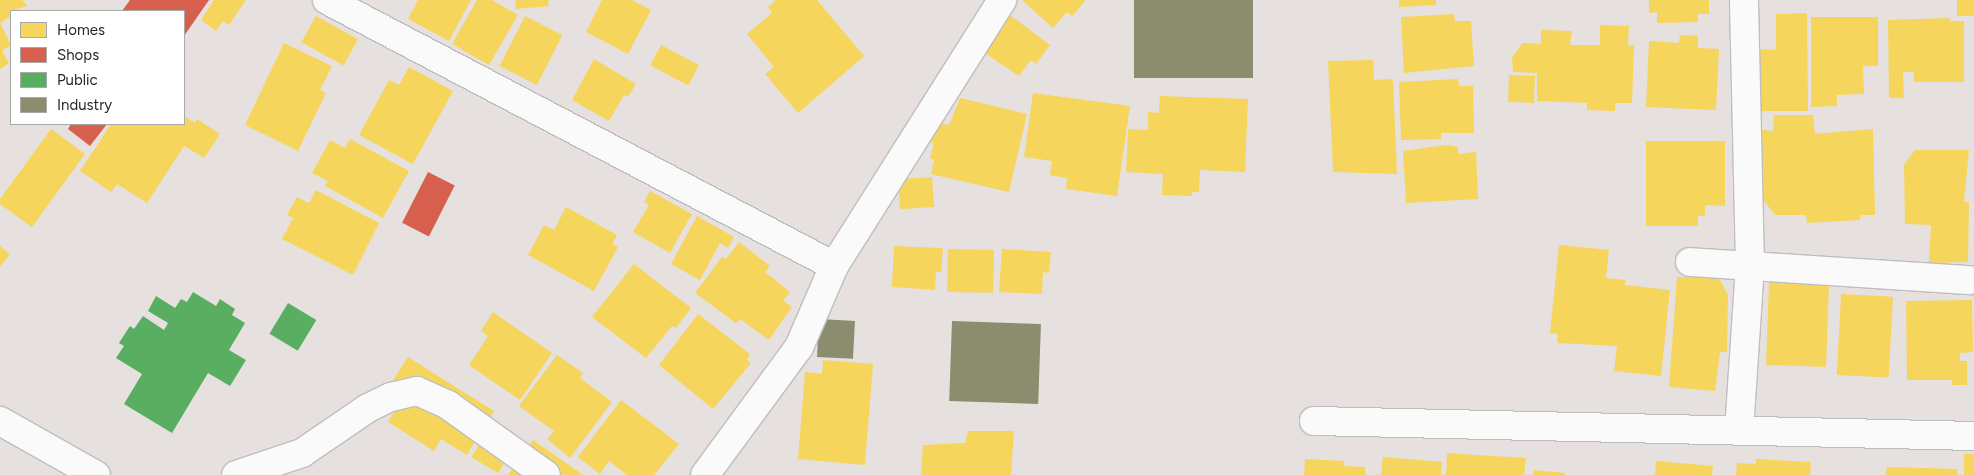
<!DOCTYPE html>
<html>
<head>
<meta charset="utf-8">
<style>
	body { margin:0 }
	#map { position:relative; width:1974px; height:475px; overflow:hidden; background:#e6e0de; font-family:Figtree,sans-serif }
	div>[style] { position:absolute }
	.homes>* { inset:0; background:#f6d55c; transform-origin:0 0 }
	.shops>* { inset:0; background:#d6604d; transform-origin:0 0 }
	.public>* { inset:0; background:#5aae61; transform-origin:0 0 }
	.industry>* { inset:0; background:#8c8c6e; transform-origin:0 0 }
	.roads { filter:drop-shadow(1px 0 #bfbebf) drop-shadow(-1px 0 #bfbebf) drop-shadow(0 1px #bfbebf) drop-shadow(0 -1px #bfbebf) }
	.minor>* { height:28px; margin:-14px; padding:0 14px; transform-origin:14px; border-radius:14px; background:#fbfafa }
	span { translate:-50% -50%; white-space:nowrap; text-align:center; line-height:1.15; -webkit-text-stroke:5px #fff; paint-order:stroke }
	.legend { position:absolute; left:10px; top:10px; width:175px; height:115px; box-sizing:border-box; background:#fff; border:1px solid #a9a9a9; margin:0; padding:6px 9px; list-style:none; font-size:15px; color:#272727 }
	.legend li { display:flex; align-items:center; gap:10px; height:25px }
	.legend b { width:25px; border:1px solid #a9a9a9 }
</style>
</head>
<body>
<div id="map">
	<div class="homes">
		<i style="clip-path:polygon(0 0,23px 0,27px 6px,11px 11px,11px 16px,0 23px,11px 45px,2px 51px,9px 63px,0 69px)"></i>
		<i style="clip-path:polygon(214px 0,246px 0,229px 25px,223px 21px,216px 31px,201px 20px)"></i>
		<i style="clip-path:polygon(418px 0,471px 0,449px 41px,408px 19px)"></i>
		<i style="clip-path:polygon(477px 0,492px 0,518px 15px,489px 65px,452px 44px)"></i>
		<i style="clip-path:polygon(515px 0,548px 0,549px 6px,516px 9px)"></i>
		<i style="clip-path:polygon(602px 0,632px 0,651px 10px,628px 54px,586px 32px)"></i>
		<i style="clip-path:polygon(776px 0,817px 0,864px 56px,798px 113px,765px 74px,774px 67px,747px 34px,772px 13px,768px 7px)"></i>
		<i style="clip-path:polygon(1022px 0,1084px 0,1085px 1px,1072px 16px,1067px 12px,1053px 28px)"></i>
		<i style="clip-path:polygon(1399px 0,1436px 0,1436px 5px,1399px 7px)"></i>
		<i style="clip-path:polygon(1649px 0,1709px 0,1709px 14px,1698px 14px,1698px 22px,1657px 23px,1657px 12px,1649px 13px)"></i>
		<i style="left:1957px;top:0;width:17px;height:16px"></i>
		<i style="clip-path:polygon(1807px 13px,1808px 111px,1760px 111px,1760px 49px,1776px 50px,1776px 14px)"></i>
		<i style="clip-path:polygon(1454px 14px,1455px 21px,1471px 21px,1474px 66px,1404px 73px,1401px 17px)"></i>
		<i style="clip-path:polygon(1010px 15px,1050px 45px,1036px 64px,1031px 60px,1019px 76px,983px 52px)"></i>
		<i style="left:316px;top:16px;width:48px;height:30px;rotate:29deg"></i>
		<i style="left:525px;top:16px;width:42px;height:56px;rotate:27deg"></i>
		<i style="clip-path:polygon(1811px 17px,1878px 17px,1878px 66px,1863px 66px,1864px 94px,1837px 95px,1837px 106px,1811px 107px)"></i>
		<i style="clip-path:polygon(1950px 18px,1950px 21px,1964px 21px,1964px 82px,1914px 82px,1914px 72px,1903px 72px,1904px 98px,1889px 98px,1888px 20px)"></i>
		<i style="clip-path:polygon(1600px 25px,1629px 26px,1628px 45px,1634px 45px,1632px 103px,1615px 103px,1615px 111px,1587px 110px,1587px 103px,1537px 101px,1537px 73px,1513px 72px,1512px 57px,1523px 43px,1541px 44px,1541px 30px,1572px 31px,1570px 45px,1600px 45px)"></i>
		<i style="clip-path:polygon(1680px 35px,1698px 36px,1698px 48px,1719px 49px,1716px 110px,1646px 107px,1649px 41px,1679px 43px)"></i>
		<i style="clip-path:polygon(284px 43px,332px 66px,320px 90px,326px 93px,298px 151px,245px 125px)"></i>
		<i style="left:661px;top:45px;width:43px;height:23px;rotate:28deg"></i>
		<i style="clip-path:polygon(594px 59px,636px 84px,628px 97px,624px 95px,609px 121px,572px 100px)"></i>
		<i style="clip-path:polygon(1373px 60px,1374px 80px,1393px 79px,1397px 174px,1333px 172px,1328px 61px)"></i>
		<i style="clip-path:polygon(409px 67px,453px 91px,413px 164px,359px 135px,389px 80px,399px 85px)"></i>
		<i style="left:1509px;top:75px;width:26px;height:27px;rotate:2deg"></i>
		<i style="clip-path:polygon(1458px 79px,1459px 86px,1473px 86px,1474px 133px,1441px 133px,1441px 139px,1401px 140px,1399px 82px)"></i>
		<i style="clip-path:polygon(1033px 93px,1130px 106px,1117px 196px,1066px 189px,1067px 178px,1050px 175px,1052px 161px,1024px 157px)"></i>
		<i style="clip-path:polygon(1160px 96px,1248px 99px,1245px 172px,1200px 170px,1199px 192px,1192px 192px,1192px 196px,1162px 195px,1163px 174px,1126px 172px,1128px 129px,1148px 130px,1148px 112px,1159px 113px)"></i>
		<i style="clip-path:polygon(960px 98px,1027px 114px,1009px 192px,931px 174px,934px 160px,930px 158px,934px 143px,931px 143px,935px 122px,949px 125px)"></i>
		<i style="clip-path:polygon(1774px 115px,1813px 115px,1815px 134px,1873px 129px,1875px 215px,1861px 215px,1860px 220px,1807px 223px,1806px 215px,1775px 215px,1762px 198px,1762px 130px,1773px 131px)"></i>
		<i style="clip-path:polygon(184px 116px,195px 123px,197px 119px,220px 134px,204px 158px,184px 146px,147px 203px,117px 184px,111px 192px,80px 171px,111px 124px,184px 124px)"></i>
		<i style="clip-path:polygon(51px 129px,85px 154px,32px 227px,0 204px,0 199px)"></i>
		<i style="clip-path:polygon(350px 139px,409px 171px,383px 218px,325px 186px,328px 181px,312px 173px,330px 140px,345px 148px)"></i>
		<i style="clip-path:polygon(1646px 141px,1725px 141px,1725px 206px,1705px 205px,1705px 216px,1698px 216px,1698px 226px,1646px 226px)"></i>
		<i style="clip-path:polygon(1446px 145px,1458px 147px,1458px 154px,1476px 152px,1478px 199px,1406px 203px,1403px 151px)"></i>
		<i style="clip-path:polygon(1915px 150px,1969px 150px,1964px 202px,1969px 202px,1968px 262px,1929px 263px,1931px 225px,1905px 224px,1904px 165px)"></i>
		<i style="left:932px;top:177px;width:30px;height:34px;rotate:86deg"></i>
		<i style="clip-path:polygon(316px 190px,379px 223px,353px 275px,282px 239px,293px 218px,287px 215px,297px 197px,309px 203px)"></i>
		<i style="clip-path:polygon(650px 191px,692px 214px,670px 253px,633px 232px,649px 205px,644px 202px)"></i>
		<i style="clip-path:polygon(566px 207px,617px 235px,612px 244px,618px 247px,594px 291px,528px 255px,544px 225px,554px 230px)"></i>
		<i style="clip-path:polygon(697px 216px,734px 237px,728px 248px,720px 243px,700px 280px,671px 264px)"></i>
		<i style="clip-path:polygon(739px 242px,770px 266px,765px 272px,790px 292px,783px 301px,792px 307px,769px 340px,740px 319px,736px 323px,695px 293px,722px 257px,726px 259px)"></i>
		<i style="clip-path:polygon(1559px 245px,1609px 250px,1606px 278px,1625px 280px,1625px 285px,1670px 290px,1661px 376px,1614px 371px,1617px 346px,1557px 343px,1558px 334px,1550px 333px)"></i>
		<i style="clip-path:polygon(0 246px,10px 254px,0 267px)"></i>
		<i style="clip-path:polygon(894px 246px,943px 248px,941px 272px,936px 272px,935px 290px,892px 287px)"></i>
		<i style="left:948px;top:249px;width:46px;height:43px;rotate:1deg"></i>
		<i style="clip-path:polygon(1002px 249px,1051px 252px,1049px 273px,1043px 272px,1042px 294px,999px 292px)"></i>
		<i style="clip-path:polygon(634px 264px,691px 308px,676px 328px,672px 326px,646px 358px,592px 317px)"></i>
		<i style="clip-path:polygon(1677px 277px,1718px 277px,1728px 295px,1727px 352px,1720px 352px,1715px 391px,1669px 387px)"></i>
		<i style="left:1769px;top:282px;width:60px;height:83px;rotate:2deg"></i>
		<i style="left:1841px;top:294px;width:52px;height:81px;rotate:3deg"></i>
		<i style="clip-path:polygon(1972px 300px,1973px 352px,1960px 353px,1960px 361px,1967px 361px,1967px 385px,1952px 385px,1952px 380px,1907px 380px,1906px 301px)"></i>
		<i style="clip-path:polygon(493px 312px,552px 353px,520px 400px,469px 365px,488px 336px,481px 331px)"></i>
		<i style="clip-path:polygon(698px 314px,750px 354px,747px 360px,751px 363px,713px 409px,659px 365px)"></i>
		<i style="clip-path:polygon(557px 355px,583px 373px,580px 378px,612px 402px,570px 458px,547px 439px,554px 431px,519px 406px)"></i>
		<i style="clip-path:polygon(408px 357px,494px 411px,467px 455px,441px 439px,434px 451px,388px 422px,405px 394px,390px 385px)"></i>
		<i style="clip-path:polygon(823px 360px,873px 364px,865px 465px,798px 459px,805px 372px,822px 374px)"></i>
		<i style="clip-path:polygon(621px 400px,679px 444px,654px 475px,627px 475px,609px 461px,600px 474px,578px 457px)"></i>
		<i style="left:489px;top:428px;width:31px;height:34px;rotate:31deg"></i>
		<i style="clip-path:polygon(968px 431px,1014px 431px,1011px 475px,921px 475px,923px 445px,965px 443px)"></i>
		<i style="clip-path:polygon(533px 440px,583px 475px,508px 475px)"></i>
		<i style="clip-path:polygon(1447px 453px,1526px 458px,1524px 475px,1446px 475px)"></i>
		<i style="left:1964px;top:454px;width:10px;height:21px"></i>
		<i style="clip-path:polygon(1383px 457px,1442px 462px,1441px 475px,1381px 475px)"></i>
		<i style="clip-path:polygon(1305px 459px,1344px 461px,1344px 466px,1365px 467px,1365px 475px,1304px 475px)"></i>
		<i style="clip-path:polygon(1756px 459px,1811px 462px,1810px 475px,1736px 475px,1737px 463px,1756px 464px)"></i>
		<i style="clip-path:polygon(1656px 461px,1713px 466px,1712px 475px,1655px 475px)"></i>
		<i style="clip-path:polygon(1887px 467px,1957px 469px,1957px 475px,1886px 475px)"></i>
		<i style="clip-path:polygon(1534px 470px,1565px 473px,1565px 475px,1533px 475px)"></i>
	</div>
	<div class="shops">
		<i style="clip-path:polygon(130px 0,209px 0,184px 36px,184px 11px,122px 11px)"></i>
		<i style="clip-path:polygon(71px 124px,107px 124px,90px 146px,68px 129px)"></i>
		<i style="left:428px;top:172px;width:30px;height:57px;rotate:27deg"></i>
	</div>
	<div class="public">
		<i style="clip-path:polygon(193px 292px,216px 306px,220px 299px,235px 309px,232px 315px,245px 323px,229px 350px,246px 360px,230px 386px,208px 373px,172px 433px,124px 404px,142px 374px,116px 358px,124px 346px,119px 343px,130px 326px,134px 329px,143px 316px,164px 330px,168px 323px,148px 311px,156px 296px,175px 308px,181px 299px,187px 302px)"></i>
		<i style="left:288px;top:303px;width:33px;height:36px;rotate:31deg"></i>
	</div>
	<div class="industry">
		<i style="left:1134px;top:0;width:119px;height:78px"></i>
		<i style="left:819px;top:319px;width:36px;height:38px;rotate:3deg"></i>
		<i style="left:952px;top:321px;width:89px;height:80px;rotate:2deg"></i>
	</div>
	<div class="roads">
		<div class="minor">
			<i style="left:327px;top:0;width:573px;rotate:27.68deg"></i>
			<i style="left:1690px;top:262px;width:280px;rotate:3.7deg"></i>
			<i style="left:0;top:421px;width:110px;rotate:29.4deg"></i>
			<i style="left:1314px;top:421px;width:660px;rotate:1.3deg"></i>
			<i style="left:1739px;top:431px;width:165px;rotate:-86.2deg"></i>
			<i style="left:1750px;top:266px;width:266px;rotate:-91.3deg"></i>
			<i style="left:236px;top:475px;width:70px;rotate:-18.4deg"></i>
			<i style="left:302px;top:453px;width:80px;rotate:-34.3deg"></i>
			<i style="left:368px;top:408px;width:25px;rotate:-26deg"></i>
			<i style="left:391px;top:397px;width:27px;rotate:-13deg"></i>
			<i style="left:417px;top:391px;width:34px;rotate:24deg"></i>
			<i style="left:448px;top:405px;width:120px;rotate:35.5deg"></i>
			<i style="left:705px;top:475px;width:159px;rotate:-53.7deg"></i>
			<i style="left:799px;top:347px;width:88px;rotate:-66.6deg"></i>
			<i style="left:834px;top:266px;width:315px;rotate:-57.7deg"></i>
		</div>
	</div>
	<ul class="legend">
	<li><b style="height:14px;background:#f6d55c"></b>Homes</li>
	<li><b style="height:14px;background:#d6604d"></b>Shops</li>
	<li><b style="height:14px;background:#5aae61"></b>Public</li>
	<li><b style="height:14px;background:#8c8c6e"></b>Industry</li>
	</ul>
</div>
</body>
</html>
